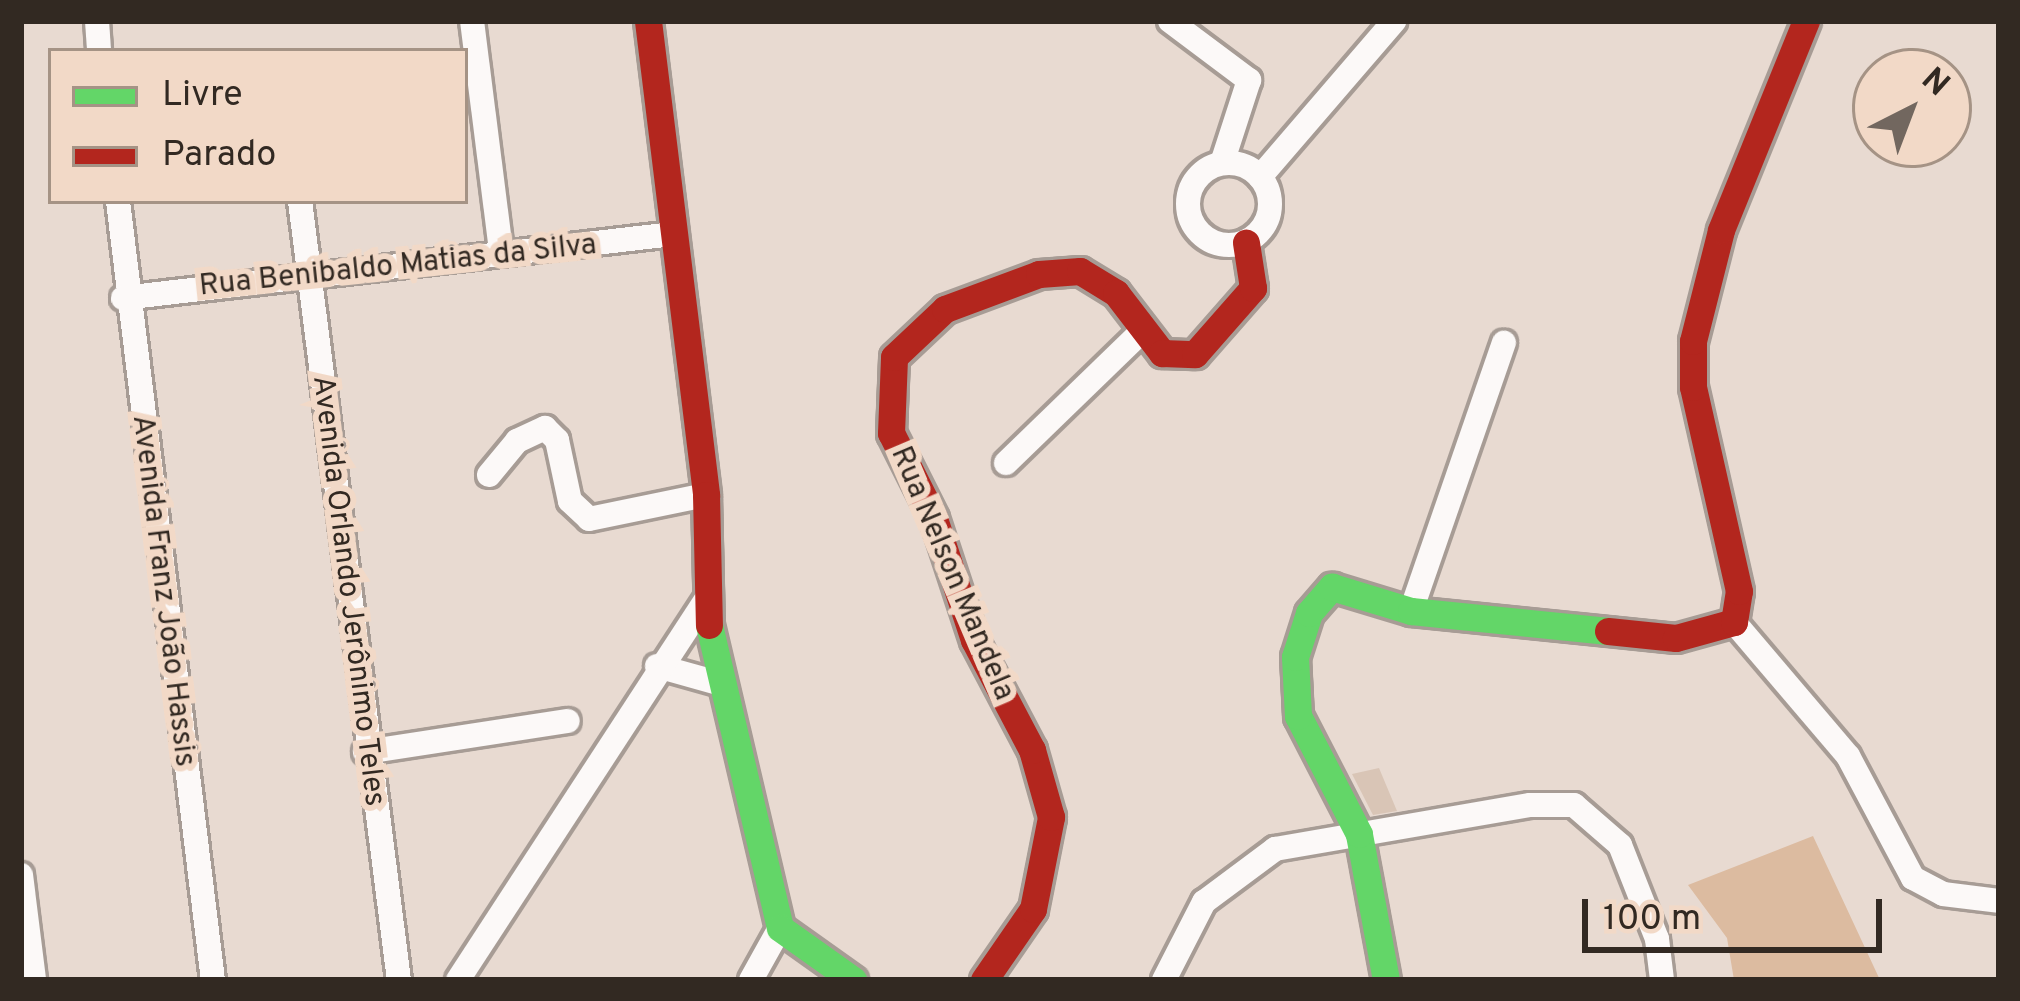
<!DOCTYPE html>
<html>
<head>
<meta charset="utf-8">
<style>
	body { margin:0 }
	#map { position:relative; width:2020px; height:1001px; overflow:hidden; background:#e8dad1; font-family:Overpass,sans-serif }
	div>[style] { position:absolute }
	.green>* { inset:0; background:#dcbba0 }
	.building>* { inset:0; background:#d9c5b6 }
	.roads { filter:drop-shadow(3px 0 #a79c95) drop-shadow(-3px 0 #a79c95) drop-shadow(0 3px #a79c95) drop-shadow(0 -3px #a79c95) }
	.street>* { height:24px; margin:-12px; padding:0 12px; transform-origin:12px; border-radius:12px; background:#fcf9f8 }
	.street>.ring { margin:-12px; padding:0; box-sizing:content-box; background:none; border:24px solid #fcf9f8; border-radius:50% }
	.fast>* { height:27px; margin:-13.5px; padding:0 13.5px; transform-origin:13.5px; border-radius:13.5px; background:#63d668 }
	.jam>* { height:27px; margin:-13.5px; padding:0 13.5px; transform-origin:13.5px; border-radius:13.5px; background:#b3261e }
	span { translate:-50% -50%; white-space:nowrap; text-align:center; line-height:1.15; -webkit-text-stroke:12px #f2d9c7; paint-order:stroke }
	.street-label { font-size:30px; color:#322922 }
	.frame { position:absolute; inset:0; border:24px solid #322922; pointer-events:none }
	.legend { position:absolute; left:48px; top:48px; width:420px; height:156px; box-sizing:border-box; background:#f2d9c7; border:3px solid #a59385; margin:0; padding:15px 21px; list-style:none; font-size:36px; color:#322922 }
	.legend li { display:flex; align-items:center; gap:24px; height:60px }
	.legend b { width:60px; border:3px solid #a59385 }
	.north { position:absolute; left:1852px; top:48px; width:120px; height:120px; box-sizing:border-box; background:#f2d9c7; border:3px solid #a59385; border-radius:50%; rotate:42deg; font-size:33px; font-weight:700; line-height:48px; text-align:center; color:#322922 }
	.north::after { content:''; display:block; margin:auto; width:42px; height:54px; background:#72675f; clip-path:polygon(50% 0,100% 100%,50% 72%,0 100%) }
	.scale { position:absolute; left:1582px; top:899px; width:300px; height:54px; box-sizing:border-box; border:6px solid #322922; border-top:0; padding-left:15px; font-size:36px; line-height:42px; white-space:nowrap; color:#322922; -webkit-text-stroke:9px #f2d9c7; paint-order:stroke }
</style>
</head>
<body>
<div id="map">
	<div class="green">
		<i style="clip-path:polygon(1813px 836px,1880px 980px,1734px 980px,1727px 938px,1688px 885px)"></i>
	</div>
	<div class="building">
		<i style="clip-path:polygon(1379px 768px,1397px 811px,1373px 815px,1352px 774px)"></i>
	</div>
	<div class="roads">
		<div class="street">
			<i style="left:97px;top:21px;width:30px;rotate:86deg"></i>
			<i style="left:472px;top:21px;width:233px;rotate:82.8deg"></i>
			<i style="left:1170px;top:21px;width:99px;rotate:36.8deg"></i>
			<i style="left:1249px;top:80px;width:87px;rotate:108deg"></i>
			<i class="ring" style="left:1188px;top:163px;width:58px;height:58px"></i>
			<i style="left:1260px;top:177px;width:206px;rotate:-49.3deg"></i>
			<i style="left:118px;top:201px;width:785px;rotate:83.05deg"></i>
			<i style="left:300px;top:201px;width:785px;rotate:82.76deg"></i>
			<i style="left:123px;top:298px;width:554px;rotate:-6.64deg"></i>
			<i style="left:1006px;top:463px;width:185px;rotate:-44.1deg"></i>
			<i style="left:489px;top:475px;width:44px;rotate:-50.5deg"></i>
			<i style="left:517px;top:441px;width:31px;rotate:-25deg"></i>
			<i style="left:545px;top:428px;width:17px;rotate:45deg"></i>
			<i style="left:557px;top:440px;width:62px;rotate:78deg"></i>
			<i style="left:570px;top:501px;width:26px;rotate:43deg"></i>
			<i style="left:589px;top:519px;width:119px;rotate:-11.6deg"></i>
			<i style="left:1411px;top:611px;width:284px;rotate:-70.9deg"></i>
			<i style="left:1734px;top:622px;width:176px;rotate:49.6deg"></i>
			<i style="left:1848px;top:756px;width:138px;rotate:62deg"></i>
			<i style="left:1913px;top:878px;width:34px;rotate:28deg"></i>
			<i style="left:1943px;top:894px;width:56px;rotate:7.1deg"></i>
			<i style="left:657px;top:666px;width:63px;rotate:15.6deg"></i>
			<i style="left:365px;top:752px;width:205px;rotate:-8.7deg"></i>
			<i style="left:21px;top:875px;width:106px;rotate:82.9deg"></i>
			<i style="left:458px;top:980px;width:452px;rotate:-56.9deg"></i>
			<i style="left:751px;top:980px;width:60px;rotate:-60.9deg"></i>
			<i style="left:1164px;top:980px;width:88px;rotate:-62.9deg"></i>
			<i style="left:1204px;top:902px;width:89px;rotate:-36.7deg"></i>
			<i style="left:1275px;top:849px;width:259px;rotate:-9.8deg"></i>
			<i style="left:1530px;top:805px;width:44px"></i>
			<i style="left:1574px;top:805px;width:61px;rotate:41deg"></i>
			<i style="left:1620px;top:845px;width:101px;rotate:68.5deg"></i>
			<i style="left:1657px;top:939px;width:41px;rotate:83deg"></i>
		</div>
		<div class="fast">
			<i style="left:709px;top:625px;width:311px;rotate:76.8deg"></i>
			<i style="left:780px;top:928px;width:90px;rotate:35.5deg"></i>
			<i style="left:1386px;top:980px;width:148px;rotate:-100.5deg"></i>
			<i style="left:1359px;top:834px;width:133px;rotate:-117.3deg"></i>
			<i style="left:1298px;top:716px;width:59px;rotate:-92.9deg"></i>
			<i style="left:1295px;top:657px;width:46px;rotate:-72.3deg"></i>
			<i style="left:1309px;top:613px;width:35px;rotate:-49deg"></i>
			<i style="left:1332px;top:587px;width:83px;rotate:16.9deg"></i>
			<i style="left:1411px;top:611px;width:198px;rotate:5.8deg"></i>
		</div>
		<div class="jam">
			<i style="left:648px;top:21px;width:478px;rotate:83deg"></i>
			<i style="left:706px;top:495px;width:130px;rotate:88.7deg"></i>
			<i style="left:1608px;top:631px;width:68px;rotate:5.9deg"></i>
			<i style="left:1676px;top:638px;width:60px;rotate:-15.4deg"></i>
			<i style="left:1734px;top:622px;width:31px;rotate:-81deg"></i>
			<i style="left:1739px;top:591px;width:209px;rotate:-102.7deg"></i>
			<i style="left:1693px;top:387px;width:46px;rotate:-90deg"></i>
			<i style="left:1693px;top:341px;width:114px;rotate:-75.8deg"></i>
			<i style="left:1721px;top:230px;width:226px;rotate:-67.9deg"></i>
			<i style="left:984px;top:980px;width:86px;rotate:-55.4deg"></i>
			<i style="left:1033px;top:909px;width:94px;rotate:-78.9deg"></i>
			<i style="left:1051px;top:817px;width:70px;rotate:-105.8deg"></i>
			<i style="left:1032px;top:750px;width:124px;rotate:-117.8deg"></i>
			<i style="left:974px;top:640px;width:128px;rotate:-108.2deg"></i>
			<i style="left:934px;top:518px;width:95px;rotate:-116.8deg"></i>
			<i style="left:891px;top:433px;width:76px;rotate:-87.7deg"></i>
			<i style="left:894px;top:357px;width:70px;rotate:-43.3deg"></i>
			<i style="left:945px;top:309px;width:100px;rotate:-20.4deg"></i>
			<i style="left:1039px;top:274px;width:41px;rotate:-4.2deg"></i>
			<i style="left:1080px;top:271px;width:42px;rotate:31.4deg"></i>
			<i style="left:1116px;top:293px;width:76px;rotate:52.5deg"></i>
			<i style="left:1162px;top:353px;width:33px;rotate:2deg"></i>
			<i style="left:1195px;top:354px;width:88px;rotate:-48.7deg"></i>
			<i style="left:1253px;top:288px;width:46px;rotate:-98.8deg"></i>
		</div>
	</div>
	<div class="street-label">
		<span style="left:398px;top:267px;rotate:-6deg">Rua Benibaldo Matias da Silva</span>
		<span style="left:951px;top:574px;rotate:67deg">Rua Nelson Mandela</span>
		<span style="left:162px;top:591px;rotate:83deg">Avenida Franz João Hassis</span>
		<span style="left:347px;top:591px;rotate:83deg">Avenida Orlando Jerônimo Teles</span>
	</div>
	<div class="frame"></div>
	<ul class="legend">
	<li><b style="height:15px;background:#63d668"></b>Livre</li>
	<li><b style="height:15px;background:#b3261e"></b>Parado</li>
	</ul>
	<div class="north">N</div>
	<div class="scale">100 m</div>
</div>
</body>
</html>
